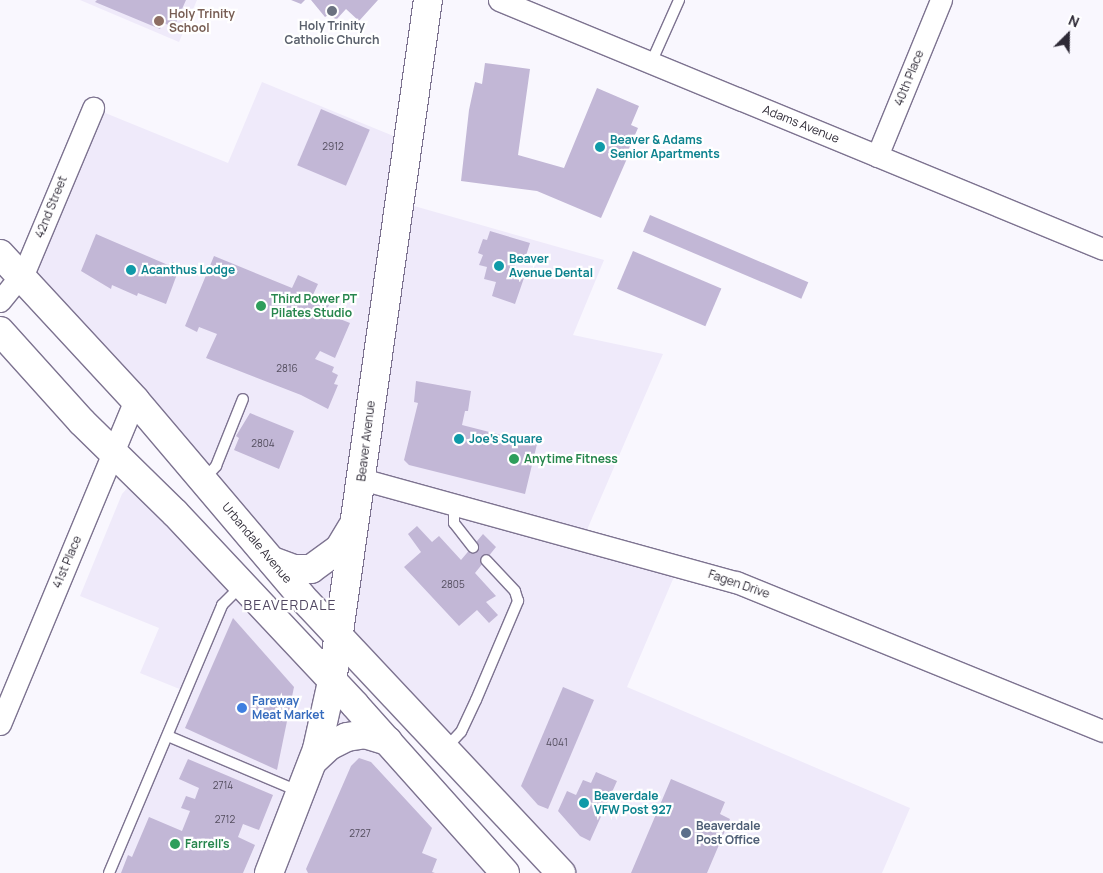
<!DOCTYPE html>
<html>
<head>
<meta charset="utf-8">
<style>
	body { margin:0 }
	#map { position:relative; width:1103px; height:873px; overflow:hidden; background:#f9f7fe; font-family:Manrope,sans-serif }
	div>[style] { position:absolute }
	.built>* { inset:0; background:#efeafa }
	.building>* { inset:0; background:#c2b7d6; transform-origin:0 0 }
	.roads { filter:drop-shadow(1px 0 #7d7390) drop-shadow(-1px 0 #7d7390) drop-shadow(0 1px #7d7390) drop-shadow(0 -1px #7d7390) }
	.lane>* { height:10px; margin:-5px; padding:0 5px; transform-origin:5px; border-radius:5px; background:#fff }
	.street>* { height:21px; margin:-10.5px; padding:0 10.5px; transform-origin:10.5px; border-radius:10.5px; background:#fff }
	.secondary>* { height:28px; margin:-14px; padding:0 14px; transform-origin:14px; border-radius:14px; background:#fff }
	.dots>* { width:14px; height:14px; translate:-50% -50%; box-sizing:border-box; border:2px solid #fff; border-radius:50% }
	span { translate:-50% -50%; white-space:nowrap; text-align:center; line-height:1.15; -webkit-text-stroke:4.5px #fff; paint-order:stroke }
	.number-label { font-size:10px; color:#534d5e }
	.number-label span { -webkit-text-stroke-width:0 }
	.education-label { font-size:12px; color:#785e54; font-weight:700 }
	.left { translate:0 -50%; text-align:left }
	.worship-label { font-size:12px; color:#5b616d; font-weight:700 }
	.street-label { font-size:12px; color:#2e2a36 }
	.culture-label { font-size:12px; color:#0d838f; font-weight:700 }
	.leisure-label { font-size:12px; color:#27864d; font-weight:700 }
	.shop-label { font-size:12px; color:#366cbe; font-weight:700 }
	.service-label { font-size:12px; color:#4e5e75; font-weight:700 }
	.neighbourhood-label { font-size:14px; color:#524863; letter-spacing:1px }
	.north { position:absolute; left:1043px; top:10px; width:50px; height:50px; -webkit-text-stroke:4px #fff; paint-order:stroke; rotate:23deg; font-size:14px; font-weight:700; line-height:20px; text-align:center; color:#2e2a36 }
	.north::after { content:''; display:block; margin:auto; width:18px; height:22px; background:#2e2a36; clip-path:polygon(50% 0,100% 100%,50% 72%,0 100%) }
</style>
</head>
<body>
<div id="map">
	<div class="built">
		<i style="clip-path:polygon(80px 0,197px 0,179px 42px)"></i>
		<i style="clip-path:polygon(262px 82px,408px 142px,400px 202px,604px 260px,573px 335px,663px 354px,583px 539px,679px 565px,627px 687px,910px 808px,882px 873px,561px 873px,25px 270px,93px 108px,228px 163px)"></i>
		<i style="clip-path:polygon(138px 476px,505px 873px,104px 873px,182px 690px,140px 673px,159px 628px,80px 596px,122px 494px)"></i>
	</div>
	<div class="building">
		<i style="clip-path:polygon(97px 0,186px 0,174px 27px,163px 23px,160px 29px,95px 2px)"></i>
		<i style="clip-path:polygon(291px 0,305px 0,301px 4px)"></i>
		<i style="clip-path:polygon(311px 0,378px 0,359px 21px,346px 9px,336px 20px,330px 14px,325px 17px)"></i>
		<i style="clip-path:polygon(485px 63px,530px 69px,518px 155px,564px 168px,597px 88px,639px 106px,631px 125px,638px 128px,627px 153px,629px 154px,601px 218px,537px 191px,461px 181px,469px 110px,475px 82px,482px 84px)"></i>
		<i style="left:321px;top:109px;width:53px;height:61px;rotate:23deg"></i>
		<i style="left:650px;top:215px;width:172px;height:18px;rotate:23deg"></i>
		<i style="clip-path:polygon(490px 231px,530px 243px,524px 262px,517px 260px,513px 272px,525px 275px,515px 304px,492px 296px,496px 282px,484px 279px,487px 267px,479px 265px,483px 255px,478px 253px,483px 239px,487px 240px)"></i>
		<i style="clip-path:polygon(96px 234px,168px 265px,173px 262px,180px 266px,166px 304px,138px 293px,137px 296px,112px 285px,111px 289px,81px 271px)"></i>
		<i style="left:633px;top:251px;width:96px;height:41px;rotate:23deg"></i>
		<i style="clip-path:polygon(214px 256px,292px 288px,298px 275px,318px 284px,312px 297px,329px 305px,325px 313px,350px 323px,335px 358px,320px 351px,315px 359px,334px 367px,332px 372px,338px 375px,334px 384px,338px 385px,328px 409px,301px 395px,206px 358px,217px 334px,199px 327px,197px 332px,185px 326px)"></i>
		<i style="clip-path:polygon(416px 381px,471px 391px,468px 411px,465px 411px,462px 425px,537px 444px,525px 494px,409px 465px,404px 460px,418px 403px,414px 402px)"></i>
		<i style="clip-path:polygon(250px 413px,294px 431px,279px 469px,234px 450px,239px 438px,236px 436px)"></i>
		<i style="clip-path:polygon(417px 526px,432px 542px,439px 536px,461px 560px,483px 534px,496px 547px,475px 573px,496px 596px,486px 602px,498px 615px,489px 623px,477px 610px,459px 626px,404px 567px,421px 552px,408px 534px)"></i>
		<i style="clip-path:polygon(233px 618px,294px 687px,277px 770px,185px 728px)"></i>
		<i style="clip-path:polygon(563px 687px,594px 700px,548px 809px,538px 805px,521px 786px)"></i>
		<i style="clip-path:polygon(359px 758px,371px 762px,432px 828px,422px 853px,437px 859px,432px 872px,435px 873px,308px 873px,306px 869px,351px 766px)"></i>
		<i style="clip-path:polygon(188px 759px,273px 795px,259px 830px,243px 824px,238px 837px,255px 845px,243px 873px,121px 873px,128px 855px,132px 857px,149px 817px,182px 831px,190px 811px,181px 808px,186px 796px,195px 799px,199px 788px,179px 779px)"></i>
		<i style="clip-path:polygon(596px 772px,617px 781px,590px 841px,580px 836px,558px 811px,567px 791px,576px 795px,583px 780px,591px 783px)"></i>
		<i style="clip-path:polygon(671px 779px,725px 802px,720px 814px,730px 819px,707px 873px,631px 873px)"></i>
	</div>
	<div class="roads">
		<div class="lane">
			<i style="left:651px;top:63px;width:69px;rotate:-66deg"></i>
			<i style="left:204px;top:479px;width:18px;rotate:-47deg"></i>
			<i style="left:216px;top:466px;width:72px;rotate:-68.1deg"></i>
			<i style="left:454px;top:504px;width:19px;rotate:90deg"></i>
			<i style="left:454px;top:523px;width:31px;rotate:52deg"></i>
			<i style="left:168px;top:736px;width:141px;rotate:22.9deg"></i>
			<i style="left:445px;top:749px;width:23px;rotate:-47deg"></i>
			<i style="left:461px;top:732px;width:35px;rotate:-65deg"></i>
			<i style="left:476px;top:700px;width:108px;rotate:-67deg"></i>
			<i style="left:518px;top:601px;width:10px;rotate:-107deg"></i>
			<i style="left:515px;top:591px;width:42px;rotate:-133.1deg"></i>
			<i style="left:109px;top:873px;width:291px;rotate:-67.1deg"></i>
			<i style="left:222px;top:605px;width:28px;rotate:-45deg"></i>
		</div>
		<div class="street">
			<i style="left:499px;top:0;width:653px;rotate:22.4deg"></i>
			<i style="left:877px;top:156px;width:169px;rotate:-67.7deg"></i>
			<i style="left:0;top:301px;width:40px;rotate:-51deg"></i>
			<i style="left:25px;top:270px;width:176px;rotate:-67.2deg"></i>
			<i style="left:361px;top:479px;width:389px;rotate:15.4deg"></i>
			<i style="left:736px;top:582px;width:396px;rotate:22.1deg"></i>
			<i style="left:0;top:724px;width:351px;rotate:-67.4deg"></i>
		</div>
		<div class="secondary">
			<i style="left:0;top:254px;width:199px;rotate:47.2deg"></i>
			<i style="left:135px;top:400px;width:257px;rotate:49.7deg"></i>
			<i style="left:301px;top:596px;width:380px;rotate:46.8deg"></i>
			<i style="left:0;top:331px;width:122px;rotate:48deg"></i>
			<i style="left:82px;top:422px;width:130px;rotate:44.4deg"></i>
			<i style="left:175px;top:513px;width:263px;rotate:46.8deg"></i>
			<i style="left:355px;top:705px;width:225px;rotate:48.2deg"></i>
			<i style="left:272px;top:561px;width:23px;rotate:20deg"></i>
			<i style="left:294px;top:569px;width:17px"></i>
			<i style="left:311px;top:569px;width:34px;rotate:-36deg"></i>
			<i style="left:339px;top:549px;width:26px;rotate:-59deg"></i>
			<i style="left:313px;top:761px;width:22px;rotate:-43deg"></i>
			<i style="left:329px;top:746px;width:20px;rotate:-27deg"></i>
			<i style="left:347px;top:737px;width:18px;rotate:-9deg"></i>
			<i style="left:365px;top:734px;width:24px;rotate:17deg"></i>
			<i style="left:269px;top:873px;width:133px;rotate:-68.8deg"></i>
			<i style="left:317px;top:749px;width:69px;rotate:-77.4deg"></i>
			<i style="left:332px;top:682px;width:689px;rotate:-81.99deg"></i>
		</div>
	</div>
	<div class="dots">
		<i style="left:332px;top:11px;background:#6b7280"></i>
		<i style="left:159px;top:21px;background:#8d6e63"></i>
		<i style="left:600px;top:147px;background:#0f9aa8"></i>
		<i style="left:499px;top:266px;background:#0f9aa8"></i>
		<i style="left:131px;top:270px;background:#0f9aa8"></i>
		<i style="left:261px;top:306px;background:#2e9e5b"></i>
		<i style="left:459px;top:439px;background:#0f9aa8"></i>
		<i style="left:514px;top:459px;background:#2e9e5b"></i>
		<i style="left:242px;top:708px;background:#3f7fe0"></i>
		<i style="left:584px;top:803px;background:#0f9aa8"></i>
		<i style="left:686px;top:833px;background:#5c6f8a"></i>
		<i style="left:175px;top:844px;background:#2e9e5b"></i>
	</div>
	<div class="number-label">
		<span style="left:333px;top:147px">2912</span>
		<span style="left:287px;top:369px">2816</span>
		<span style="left:263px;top:444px">2804</span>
		<span style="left:453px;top:585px">2805</span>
		<span style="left:557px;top:743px">4041</span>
		<span style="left:223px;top:786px">2714</span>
		<span style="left:225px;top:820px">2712</span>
		<span style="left:360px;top:834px">2727</span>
	</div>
	<div class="education-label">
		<span class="left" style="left:169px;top:21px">Holy Trinity<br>School</span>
	</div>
	<div class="worship-label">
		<span style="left:332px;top:33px">Holy Trinity<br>Catholic Church</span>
	</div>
	<div class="street-label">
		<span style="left:909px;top:78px;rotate:-68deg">40th Place</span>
		<span style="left:801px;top:124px;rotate:22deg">Adams Avenue</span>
		<span style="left:51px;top:207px;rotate:-68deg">42nd Street</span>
		<span style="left:366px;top:441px;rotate:-83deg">Beaver Avenue</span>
		<span style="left:257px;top:543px;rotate:50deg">Urbandale Avenue</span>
		<span style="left:67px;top:562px;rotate:-67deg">41st Place</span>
		<span style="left:739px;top:584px;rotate:19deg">Fagen Drive</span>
	</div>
	<div class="culture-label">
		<span class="left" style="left:610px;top:147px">Beaver &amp; Adams<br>Senior Apartments</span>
		<span class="left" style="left:509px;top:266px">Beaver<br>Avenue Dental</span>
		<span class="left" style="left:141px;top:270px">Acanthus Lodge</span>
		<span class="left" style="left:469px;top:439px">Joe's Square</span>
		<span class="left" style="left:594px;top:803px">Beaverdale<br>VFW Post 927</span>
	</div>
	<div class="leisure-label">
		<span class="left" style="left:271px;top:306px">Third Power PT<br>Pilates Studio</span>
		<span class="left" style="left:524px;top:459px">Anytime Fitness</span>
		<span class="left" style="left:185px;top:844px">Farrell's</span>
	</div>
	<div class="shop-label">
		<span class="left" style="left:252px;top:708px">Fareway<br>Meat Market</span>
	</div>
	<div class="service-label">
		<span class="left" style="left:696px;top:833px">Beaverdale<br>Post Office</span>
	</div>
	<div class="neighbourhood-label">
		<span style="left:290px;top:605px">BEAVERDALE</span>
	</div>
	<div class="north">N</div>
</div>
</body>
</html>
